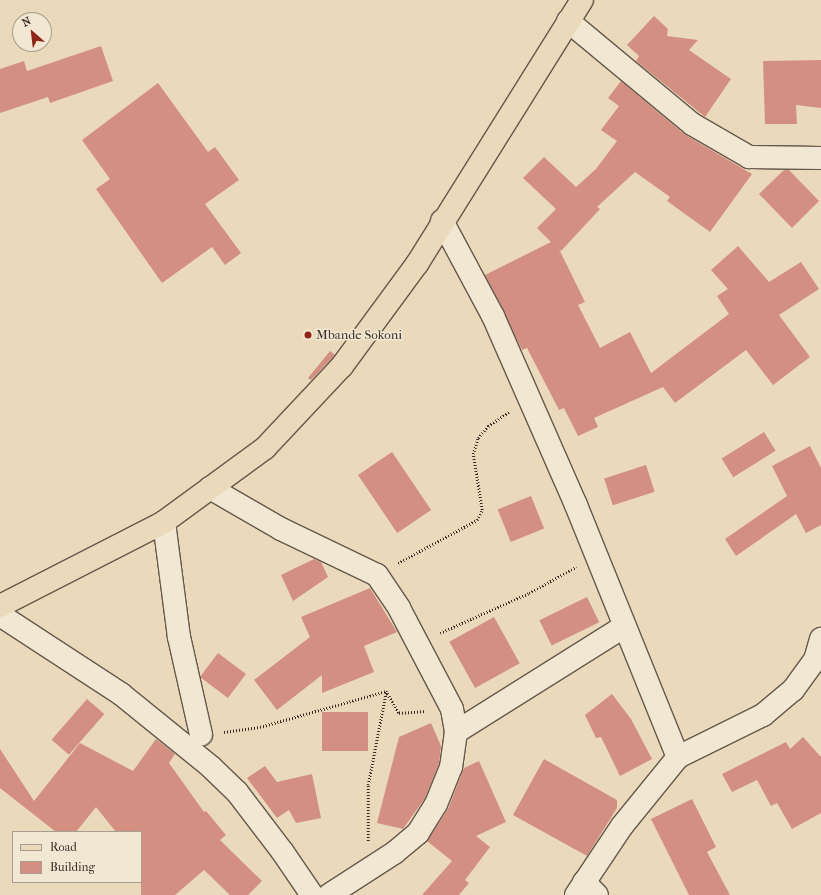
<!DOCTYPE html>
<html>
<head>
<meta charset="utf-8">
<style>
	body { margin:0 }
	#map { position:relative; width:821px; height:895px; overflow:hidden; background:#eadabb; font-family:"IM FELL French Canon",serif }
	div>[style] { position:absolute }
	.building>* { inset:0; background:#d38f82; transform-origin:0 0 }
	.path>* { height:2.5px; margin-top:-1.25px; transform-origin:0; background:repeating-linear-gradient(90deg,#392d26 0 1px,transparent 0 3px) }
	.roads { filter:drop-shadow(1px 0 #65584b) drop-shadow(-1px 0 #65584b) drop-shadow(0 1px #65584b) drop-shadow(0 -1px #65584b) }
	.street>* { height:22px; margin:-11px; padding:0 11px; transform-origin:11px; border-radius:11px; background:#f1e7d3 }
	.primary>* { height:22px; margin:-11px; padding:0 11px; transform-origin:11px; border-radius:11px; background:#eadabb }
	.dots>* { width:11px; height:11px; translate:-50% -50%; box-sizing:border-box; border:2px solid #f1e7d3; border-radius:50% }
	span { translate:-50% -50%; white-space:nowrap; text-align:center; line-height:1.15; -webkit-text-stroke:3px #f1e7d3; paint-order:stroke }
	.poi-label { font-size:13px; color:#392d26 }
	.left { translate:0 -50%; text-align:left }
	.legend { position:absolute; left:12px; top:831px; width:130px; height:52px; box-sizing:border-box; background:#f1e7d3; border:1px solid #a79d8e; margin:0; padding:5px 7px; list-style:none; font-size:12px; color:#392d26 }
	.legend li { display:flex; align-items:center; gap:8px; height:20px }
	.legend b { width:20px; border:1px solid #a79d8e }
	.north { position:absolute; left:12px; top:12px; width:40px; height:40px; box-sizing:border-box; background:#f1e7d3; border:1px solid #a79d8e; border-radius:50%; rotate:332deg; font-size:11px; font-weight:700; line-height:16px; text-align:center; color:#392d26 }
	.north::after { content:''; display:block; margin:auto; width:14px; height:18px; background:#8f2418; clip-path:polygon(50% 0,100% 100%,50% 72%,0 100%) }
</style>
</head>
<body>
<div id="map">
	<div class="building">
		<i style="clip-path:polygon(654px 16px,668px 29px,667px 36px,698px 40px,689px 50px,731px 79px,705px 117px,636px 61px,639px 56px,627px 45px)"></i>
		<i style="clip-path:polygon(101px 46px,113px 81px,50px 103px,48px 97px,0 113px,0 69px,24px 61px,27px 71px)"></i>
		<i style="clip-path:polygon(821px 60px,821px 108px,796px 105px,797px 124px,765px 124px,763px 61px)"></i>
		<i style="clip-path:polygon(621px 81px,684px 134px,752px 174px,710px 232px,667px 201px,670px 197px,635px 172px,597px 207px,600px 209px,561px 251px,559px 249px,585px 302px,578px 305px,600px 348px,630px 332px,651px 373px,729px 314px,717px 296px,728px 289px,711px 270px,738px 246px,769px 282px,801px 262px,819px 289px,779px 315px,810px 357px,773px 385px,746px 350px,675px 403px,663px 387px,594px 418px,598px 427px,578px 436px,564px 408px,559px 410px,527px 348px,522px 350px,485px 275px,551px 242px,537px 228px,556px 209px,523px 178px,544px 157px,576px 187px,596px 169px,617px 141px,601px 130px,619px 106px,608px 98px)"></i>
		<i style="clip-path:polygon(158px 83px,208px 152px,215px 147px,239px 180px,205px 204px,241px 253px,225px 265px,212px 247px,162px 283px,96px 189px,110px 179px,82px 140px)"></i>
		<i style="clip-path:polygon(784px 170px,789px 170px,819px 201px,792px 228px,759px 194px)"></i>
		<i style="clip-path:polygon(330px 351px,335px 355px,311px 380px,308px 378px)"></i>
		<i style="left:764px;top:432px;width:22px;height:50px;rotate:58deg"></i>
		<i style="clip-path:polygon(810px 446px,821px 468px,821px 525px,806px 533px,796px 514px,736px 556px,725px 539px,787px 496px,772px 466px)"></i>
		<i style="left:392px;top:452px;width:70px;height:41px;rotate:56deg"></i>
		<i style="left:646px;top:465px;width:28px;height:44px;rotate:72deg"></i>
		<i style="left:531px;top:496px;width:35px;height:36px;rotate:68deg"></i>
		<i style="clip-path:polygon(314px 559px,321px 562px,328px 577px,293px 601px,281px 575px)"></i>
		<i style="clip-path:polygon(370px 588px,397px 632px,364px 646px,374px 672px,322px 693px,322px 675px,277px 710px,254px 680px,310px 637px,301px 617px)"></i>
		<i style="left:587px;top:597px;width:28px;height:53px;rotate:64deg"></i>
		<i style="left:494px;top:617px;width:53px;height:51px;rotate:61deg"></i>
		<i style="left:218px;top:653px;width:35px;height:30px;rotate:37deg"></i>
		<i style="clip-path:polygon(612px 694px,631px 719px,652px 759px,620px 776px,601px 737px,596px 738px,585px 715px)"></i>
		<i style="left:87px;top:699px;width:23px;height:54px;rotate:41deg"></i>
		<i style="left:322px;top:712px;width:46px;height:39px"></i>
		<i style="clip-path:polygon(431px 723px,441px 746px,439px 764px,425px 798px,403px 829px,377px 823px,399px 737px)"></i>
		<i style="clip-path:polygon(803px 737px,821px 757px,821px 813px,792px 829px,777px 803px,771px 806px,757px 780px,732px 792px,722px 774px,786px 742px,790px 749px)"></i>
		<i style="clip-path:polygon(156px 739px,175px 754px,169px 763px,204px 812px,206px 811px,226px 835px,220px 840px,262px 881px,248px 895px,230px 895px,204px 870px,175px 895px,141px 895px,141px 832px,116px 832px,96px 807px,76px 832px,56px 832px,0 788px,0 749px,34px 801px,80px 743px,133px 771px)"></i>
		<i style="clip-path:polygon(544px 759px,617px 800px,617px 808px,587px 856px,513px 815px)"></i>
		<i style="clip-path:polygon(479px 761px,506px 822px,476px 836px,490px 847px,465px 880px,469px 883px,459px 895px,422px 895px,452px 861px,427px 841px,448px 809px,464px 768px)"></i>
		<i style="clip-path:polygon(265px 766px,277px 782px,312px 774px,321px 818px,296px 823px,289px 810px,277px 818px,247px 778px)"></i>
		<i style="clip-path:polygon(692px 799px,716px 847px,707px 852px,730px 895px,689px 895px,651px 819px)"></i>
	</div>
	<div class="path">
		<i style="left:398px;top:563px;width:90px;rotate:-28.6deg"></i>
		<i style="left:477px;top:520px;width:11px;rotate:-63deg"></i>
		<i style="left:482px;top:510px;width:57px;rotate:-99.1deg"></i>
		<i style="left:473px;top:454px;width:17px;rotate:-73deg"></i>
		<i style="left:478px;top:438px;width:16px;rotate:-50deg"></i>
		<i style="left:488px;top:426px;width:25px;rotate:-34deg"></i>
		<i style="left:440px;top:633px;width:98px;rotate:-24.2deg"></i>
		<i style="left:529px;top:593px;width:54px;rotate:-29deg"></i>
		<i style="left:224px;top:732px;width:36px;rotate:-8deg"></i>
		<i style="left:260px;top:727px;width:131px;rotate:-15.9deg"></i>
		<i style="left:386px;top:691px;width:26px;rotate:59deg"></i>
		<i style="left:399px;top:713px;width:27px;rotate:-4deg"></i>
		<i style="left:368px;top:841px;width:56px;rotate:-90deg"></i>
		<i style="left:368px;top:785px;width:95px;rotate:-79deg"></i>
	</div>
	<div class="roads">
		<div class="street">
			<i style="left:568px;top:21px;width:161px;rotate:39.7deg"></i>
			<i style="left:692px;top:124px;width:66px;rotate:30.1deg"></i>
			<i style="left:749px;top:157px;width:72px;rotate:0.8deg"></i>
			<i style="left:442px;top:221px;width:108px;rotate:61.8deg"></i>
			<i style="left:493px;top:316px;width:206px;rotate:66.3deg"></i>
			<i style="left:576px;top:505px;width:272px;rotate:68deg"></i>
			<i style="left:210px;top:488px;width:82px;rotate:30deg"></i>
			<i style="left:281px;top:529px;width:106px;rotate:25.6deg"></i>
			<i style="left:377px;top:575px;width:40px;rotate:56deg"></i>
			<i style="left:399px;top:608px;width:114px;rotate:62.3deg"></i>
			<i style="left:452px;top:709px;width:23px;rotate:80deg"></i>
			<i style="left:456px;top:732px;width:35px;rotate:98deg"></i>
			<i style="left:451px;top:767px;width:40px;rotate:112deg"></i>
			<i style="left:436px;top:804px;width:34px;rotate:122deg"></i>
			<i style="left:418px;top:833px;width:31px;rotate:140deg"></i>
			<i style="left:394px;top:853px;width:77px;rotate:147.1deg"></i>
			<i style="left:164px;top:522px;width:116px;rotate:82.6deg"></i>
			<i style="left:179px;top:637px;width:100px;rotate:77.3deg"></i>
			<i style="left:0;top:615px;width:145px;rotate:33.1deg"></i>
			<i style="left:121px;top:694px;width:116px;rotate:39deg"></i>
			<i style="left:211px;top:767px;width:36px;rotate:44deg"></i>
			<i style="left:237px;top:792px;width:74px;rotate:52.7deg"></i>
			<i style="left:282px;top:851px;width:53px;rotate:55.7deg"></i>
			<i style="left:456px;top:732px;width:199px;rotate:-32.1deg"></i>
			<i style="left:584px;top:882px;width:18px;rotate:45deg"></i>
			<i style="left:576px;top:895px;width:83px;rotate:-56.3deg"></i>
			<i style="left:622px;top:826px;width:89px;rotate:-50.9deg"></i>
			<i style="left:678px;top:757px;width:95px;rotate:-26.3deg"></i>
			<i style="left:763px;top:715px;width:39px;rotate:-40deg"></i>
			<i style="left:793px;top:690px;width:37px;rotate:-54deg"></i>
			<i style="left:815px;top:660px;width:22px;rotate:-74deg"></i>
		</div>
		<div class="primary">
			<i style="left:0;top:606px;width:184px;rotate:-27.1deg"></i>
			<i style="left:164px;top:522px;width:125px;rotate:-36.2deg"></i>
			<i style="left:265px;top:448px;width:112px;rotate:-46.8deg"></i>
			<i style="left:342px;top:366px;width:127px;rotate:-53.7deg"></i>
			<i style="left:417px;top:264px;width:311px;rotate:-58deg"></i>
		</div>
	</div>
	<div class="dots">
		<i style="left:308px;top:335px;background:#8f2418"></i>
	</div>
	<div class="poi-label">
		<span class="left" style="left:316px;top:335px">Mbande Sokoni</span>
	</div>
	<ul class="legend">
	<li><b style="height:5px;background:#eadabb"></b>Road</li>
	<li><b style="height:11px;background:#d38f82"></b>Building</li>
	</ul>
	<div class="north">N</div>
</div>
</body>
</html>
